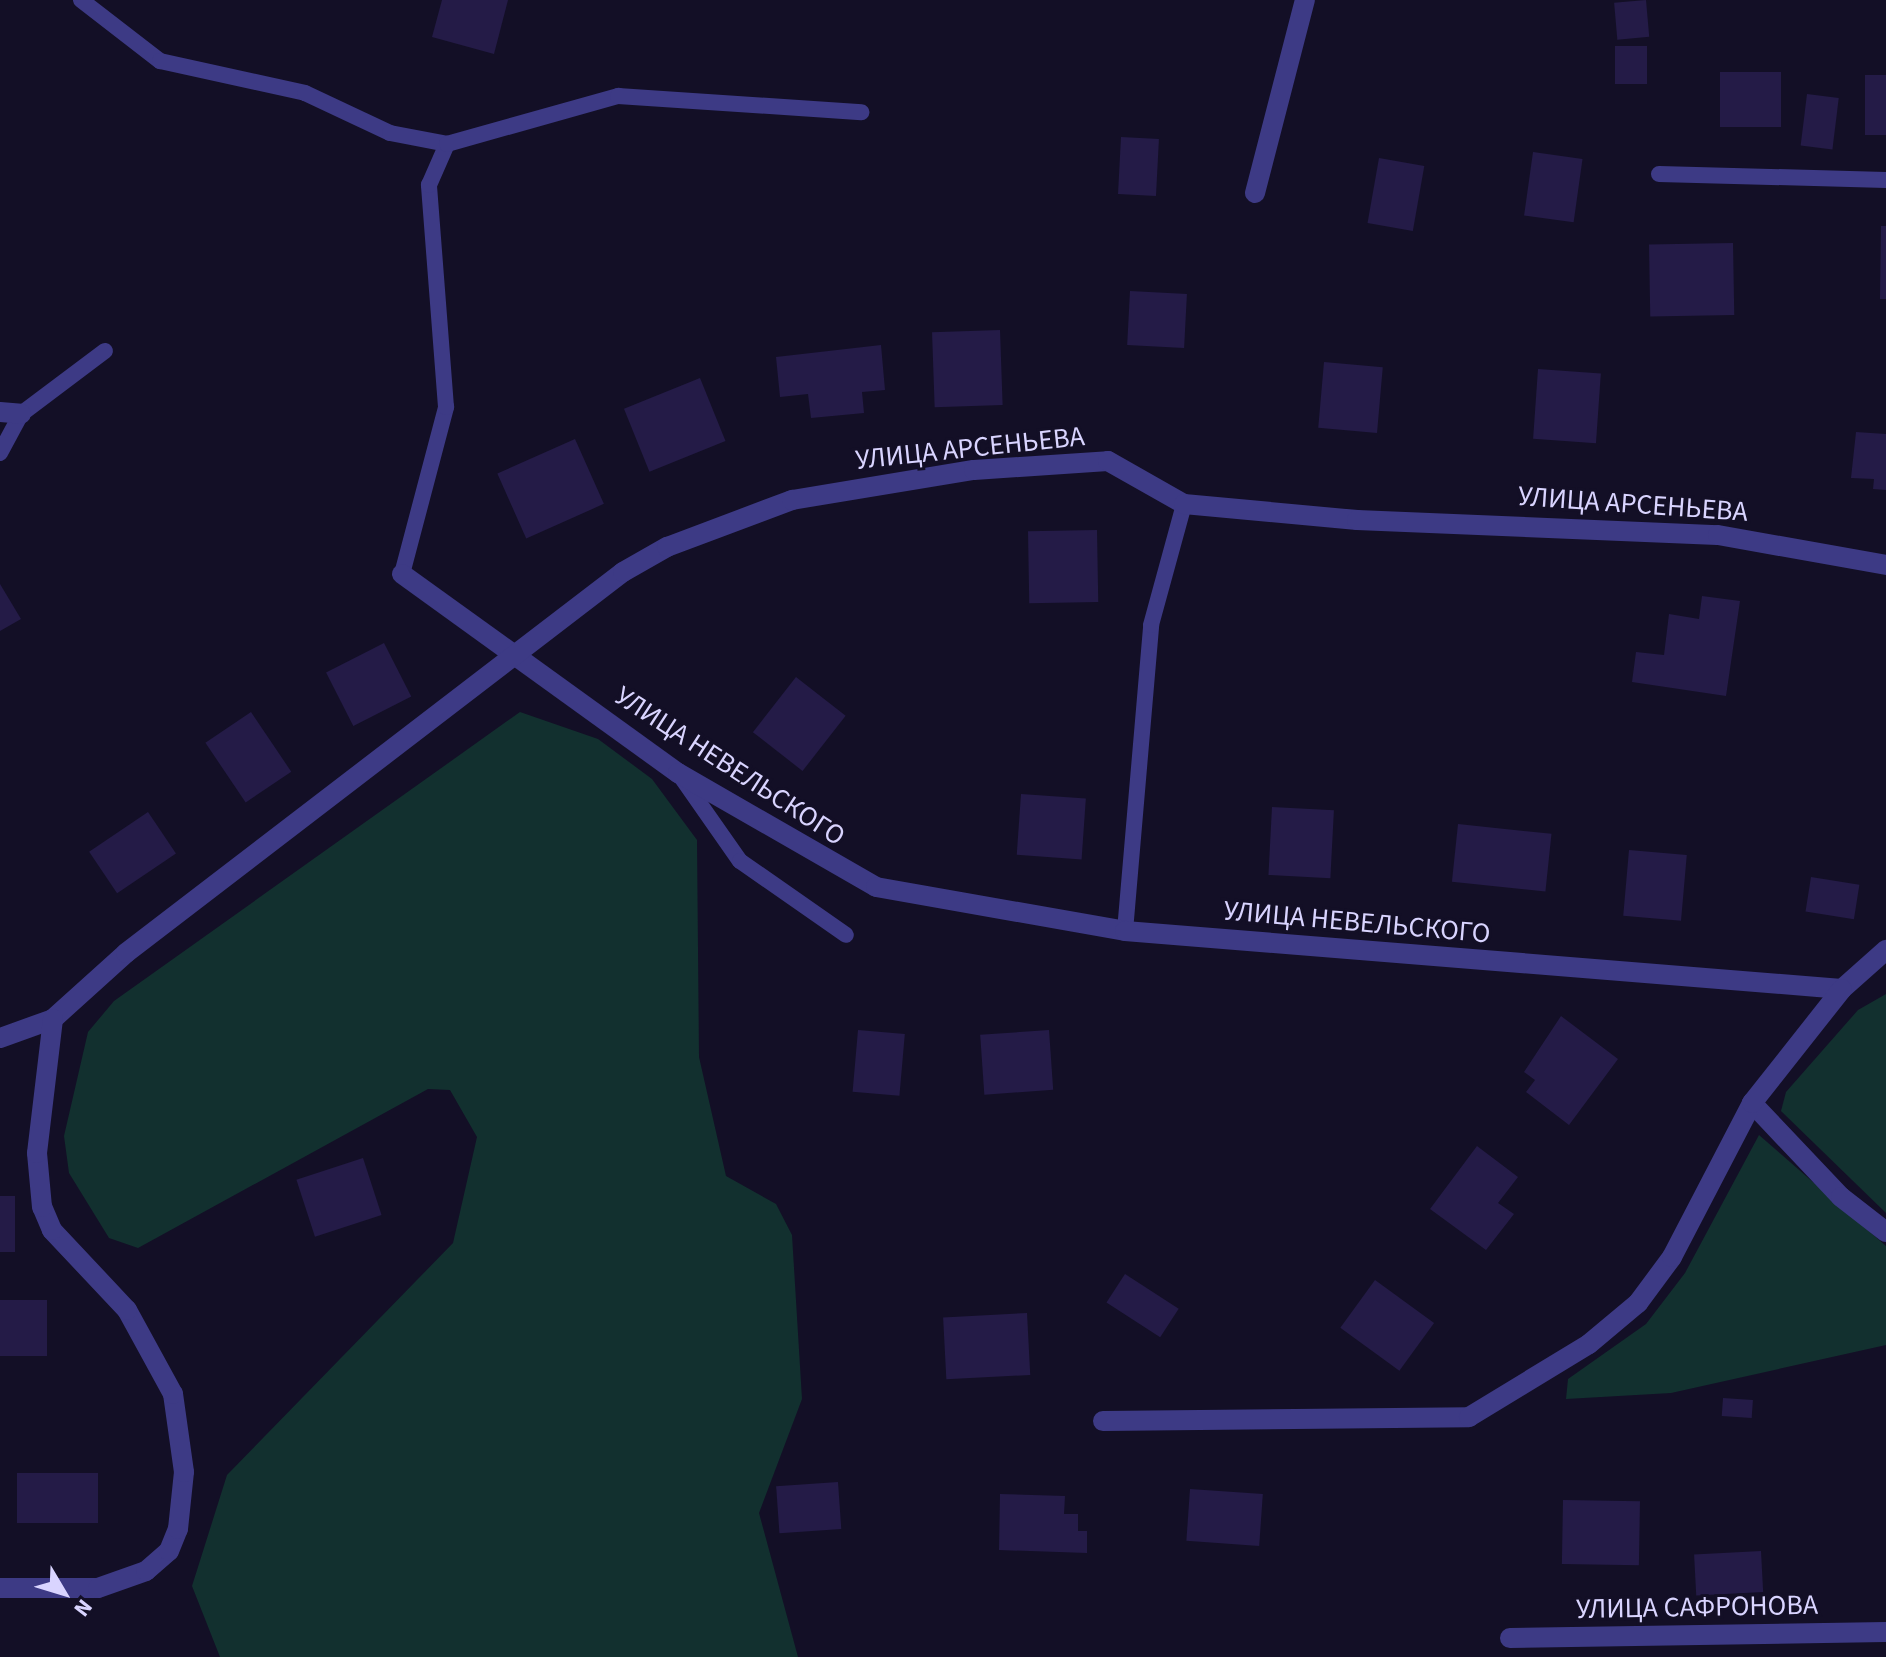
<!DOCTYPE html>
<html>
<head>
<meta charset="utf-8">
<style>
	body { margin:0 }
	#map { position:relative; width:1886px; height:1657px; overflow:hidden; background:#130f26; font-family:"Source Sans 3",sans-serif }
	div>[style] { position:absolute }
	.green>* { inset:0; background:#12302f }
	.building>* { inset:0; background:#241b47; transform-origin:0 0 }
	.lane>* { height:16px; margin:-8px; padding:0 8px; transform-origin:8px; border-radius:8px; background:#3d3a85 }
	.street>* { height:20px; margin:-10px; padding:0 10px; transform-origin:10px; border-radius:10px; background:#3d3a85 }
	span { translate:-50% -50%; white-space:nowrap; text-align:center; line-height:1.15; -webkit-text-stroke:6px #130f26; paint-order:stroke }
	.street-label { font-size:28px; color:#d9d4ff }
	.north { position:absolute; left:24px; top:1553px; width:80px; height:80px; -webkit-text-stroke:6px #130f26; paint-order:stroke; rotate:128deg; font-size:22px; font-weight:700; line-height:32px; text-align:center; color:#d9d4ff }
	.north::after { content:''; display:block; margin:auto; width:28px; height:36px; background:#d9d4ff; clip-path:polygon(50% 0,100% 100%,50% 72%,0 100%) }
</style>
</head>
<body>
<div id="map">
	<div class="green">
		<i style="clip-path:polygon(520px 712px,598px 739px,652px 779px,697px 840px,699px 1057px,726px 1176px,776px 1204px,792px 1235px,802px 1399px,759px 1513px,798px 1657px,220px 1657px,192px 1586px,227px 1475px,453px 1243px,477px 1137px,450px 1090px,428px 1089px,138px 1248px,109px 1238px,69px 1173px,64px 1136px,88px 1032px,114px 1001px)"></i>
		<i style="clip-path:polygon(1886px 994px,1886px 1213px,1781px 1111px,1786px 1092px,1858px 1010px)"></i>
		<i style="clip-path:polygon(1759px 1135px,1886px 1246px,1886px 1345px,1671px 1393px,1566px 1399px,1568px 1379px,1646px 1324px,1685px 1273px)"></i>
	</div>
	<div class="building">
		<i style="clip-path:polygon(442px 0,508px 0,494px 54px,432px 37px)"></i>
		<i style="left:1646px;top:0;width:37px;height:32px;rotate:85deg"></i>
		<i style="left:1615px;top:46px;width:32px;height:38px"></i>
		<i style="left:1720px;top:72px;width:61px;height:55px"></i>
		<i style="left:1886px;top:75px;width:60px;height:21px;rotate:90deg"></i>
		<i style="left:1807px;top:94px;width:32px;height:52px;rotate:7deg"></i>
		<i style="left:1121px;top:137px;width:38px;height:57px;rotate:3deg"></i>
		<i style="left:1533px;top:152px;width:50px;height:64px;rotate:8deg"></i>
		<i style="left:1379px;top:158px;width:46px;height:66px;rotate:10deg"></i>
		<i style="clip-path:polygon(1881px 226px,1886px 226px,1886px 299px,1880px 299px)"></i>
		<i style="left:1733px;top:243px;width:72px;height:84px;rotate:89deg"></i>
		<i style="left:1130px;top:291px;width:57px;height:54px;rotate:3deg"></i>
		<i style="left:1000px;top:330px;width:75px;height:68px;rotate:88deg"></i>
		<i style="clip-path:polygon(881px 345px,885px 390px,862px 392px,864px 413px,811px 418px,808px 394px,780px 397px,776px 357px)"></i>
		<i style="left:1324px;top:362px;width:59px;height:66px;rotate:5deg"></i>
		<i style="left:1538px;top:369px;width:63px;height:70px;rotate:4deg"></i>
		<i style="left:700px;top:378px;width:68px;height:82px;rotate:68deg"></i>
		<i style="clip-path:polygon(1856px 432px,1886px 434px,1886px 490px,1873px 489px,1874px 479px,1851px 478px)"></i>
		<i style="left:575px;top:439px;width:71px;height:85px;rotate:66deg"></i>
		<i style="left:1097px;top:530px;width:72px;height:69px;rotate:89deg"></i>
		<i style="clip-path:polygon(0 584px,21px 619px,0 631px)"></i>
		<i style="clip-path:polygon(1702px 596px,1740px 601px,1726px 696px,1632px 682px,1636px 652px,1664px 655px,1669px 614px,1699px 619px)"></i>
		<i style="left:384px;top:643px;width:60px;height:65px;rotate:63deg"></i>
		<i style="left:796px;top:677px;width:63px;height:70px;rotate:38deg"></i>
		<i style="left:251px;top:712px;width:72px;height:55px;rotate:56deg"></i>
		<i style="left:1021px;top:794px;width:65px;height:61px;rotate:4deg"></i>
		<i style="left:1272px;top:807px;width:62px;height:68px;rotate:3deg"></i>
		<i style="left:148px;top:812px;width:50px;height:71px;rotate:56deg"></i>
		<i style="left:1458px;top:824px;width:94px;height:58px;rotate:6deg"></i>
		<i style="left:1629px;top:850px;width:58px;height:66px;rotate:5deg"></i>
		<i style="left:1811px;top:877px;width:49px;height:35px;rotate:9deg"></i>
		<i style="clip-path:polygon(1561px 1016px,1618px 1059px,1569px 1125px,1526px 1092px,1535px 1080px,1524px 1072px)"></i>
		<i style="left:858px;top:1030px;width:47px;height:62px;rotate:5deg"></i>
		<i style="left:1049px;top:1030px;width:60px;height:69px;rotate:86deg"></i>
		<i style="clip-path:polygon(1477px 1146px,1518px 1177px,1498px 1203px,1514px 1214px,1486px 1250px,1430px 1209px)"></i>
		<i style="left:363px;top:1158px;width:60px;height:70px;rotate:72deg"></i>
		<i style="left:0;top:1196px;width:15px;height:56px"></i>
		<i style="left:1125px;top:1274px;width:64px;height:34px;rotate:33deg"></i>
		<i style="left:1375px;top:1280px;width:73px;height:59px;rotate:36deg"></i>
		<i style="left:0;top:1300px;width:47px;height:56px"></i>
		<i style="left:1027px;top:1313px;width:62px;height:84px;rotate:87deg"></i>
		<i style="left:1723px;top:1398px;width:30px;height:18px;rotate:4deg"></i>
		<i style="left:98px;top:1473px;width:50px;height:81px;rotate:90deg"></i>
		<i style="left:838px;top:1482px;width:47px;height:62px;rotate:86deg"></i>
		<i style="left:1190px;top:1489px;width:73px;height:52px;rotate:4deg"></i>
		<i style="clip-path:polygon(1000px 1494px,1065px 1496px,1064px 1514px,1078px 1514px,1078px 1531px,1087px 1531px,1087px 1553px,999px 1550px)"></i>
		<i style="left:1563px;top:1500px;width:77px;height:64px;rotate:1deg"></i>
		<i style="left:1761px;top:1551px;width:41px;height:67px;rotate:87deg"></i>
	</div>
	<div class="lane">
		<i style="left:81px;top:0;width:100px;rotate:37.7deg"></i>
		<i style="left:160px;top:61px;width:148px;rotate:12.4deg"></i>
		<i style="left:305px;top:93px;width:94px;rotate:25.2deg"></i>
		<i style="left:390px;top:133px;width:58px;rotate:10.9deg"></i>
		<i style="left:1659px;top:174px;width:227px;rotate:1.5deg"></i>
		<i style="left:0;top:453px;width:44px;rotate:-61.7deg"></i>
		<i style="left:21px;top:414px;width:105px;rotate:-36.9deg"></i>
		<i style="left:402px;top:574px;width:173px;rotate:-75.2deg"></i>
		<i style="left:446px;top:407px;width:223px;rotate:-94.4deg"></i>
		<i style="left:429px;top:185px;width:45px;rotate:-66.3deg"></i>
		<i style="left:447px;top:144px;width:178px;rotate:-15.7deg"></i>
		<i style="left:618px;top:96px;width:244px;rotate:3.8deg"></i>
		<i style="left:679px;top:774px;width:106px;rotate:55deg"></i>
		<i style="left:740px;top:861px;width:129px;rotate:34.9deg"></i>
		<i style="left:1125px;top:931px;width:307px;rotate:-85.1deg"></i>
		<i style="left:1151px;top:625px;width:125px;rotate:-74.7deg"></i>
	</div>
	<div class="street">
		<i style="left:1255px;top:193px;width:199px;rotate:-75.5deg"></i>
		<i style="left:0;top:412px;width:21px;rotate:5deg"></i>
		<i style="left:402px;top:574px;width:340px;rotate:35.8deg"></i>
		<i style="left:678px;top:773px;width:228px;rotate:29.9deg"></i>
		<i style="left:876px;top:887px;width:253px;rotate:10deg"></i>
		<i style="left:1125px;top:931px;width:719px;rotate:4.62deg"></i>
		<i style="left:1842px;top:989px;width:59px;rotate:-41.6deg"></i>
		<i style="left:0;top:1038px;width:56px;rotate:-19.7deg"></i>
		<i style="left:53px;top:1019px;width:98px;rotate:-42.1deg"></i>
		<i style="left:126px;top:953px;width:626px;rotate:-37.47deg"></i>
		<i style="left:623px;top:572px;width:51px;rotate:-29.6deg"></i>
		<i style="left:667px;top:547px;width:134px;rotate:-20.6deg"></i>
		<i style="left:792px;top:500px;width:184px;rotate:-9.4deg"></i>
		<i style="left:974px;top:470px;width:134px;rotate:-3.8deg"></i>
		<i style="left:1108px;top:461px;width:87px;rotate:29.5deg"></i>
		<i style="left:1184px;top:504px;width:174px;rotate:5.3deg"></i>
		<i style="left:1357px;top:520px;width:361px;rotate:2.4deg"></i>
		<i style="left:1718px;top:535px;width:171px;rotate:10.1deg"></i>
		<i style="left:1752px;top:1103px;width:129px;rotate:46.6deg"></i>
		<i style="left:1841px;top:1197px;width:57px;rotate:37.9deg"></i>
		<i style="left:1103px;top:1421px;width:366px;rotate:-0.6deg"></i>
		<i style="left:1469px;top:1417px;width:140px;rotate:-31.3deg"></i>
		<i style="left:1589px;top:1344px;width:64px;rotate:-39.9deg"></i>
		<i style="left:1638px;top:1303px;width:57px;rotate:-53.5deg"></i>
		<i style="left:1672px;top:1257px;width:174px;rotate:-62.5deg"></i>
		<i style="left:1752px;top:1103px;width:145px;rotate:-51.7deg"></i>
		<i style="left:0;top:1588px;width:98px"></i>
		<i style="left:98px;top:1588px;width:51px;rotate:-19.5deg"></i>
		<i style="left:146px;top:1571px;width:30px;rotate:-41deg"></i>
		<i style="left:169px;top:1551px;width:24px;rotate:-68deg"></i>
		<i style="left:178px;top:1529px;width:57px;rotate:-84deg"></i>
		<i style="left:184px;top:1472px;width:79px;rotate:-98deg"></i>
		<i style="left:173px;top:1394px;width:96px;rotate:-118.7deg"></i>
		<i style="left:127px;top:1310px;width:110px;rotate:-133.2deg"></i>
		<i style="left:52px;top:1230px;width:25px;rotate:-113deg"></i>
		<i style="left:42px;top:1207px;width:54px;rotate:-95.3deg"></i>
		<i style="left:37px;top:1153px;width:135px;rotate:-83.2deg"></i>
		<i style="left:1510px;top:1638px;width:376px;rotate:-0.9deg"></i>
	</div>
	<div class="street-label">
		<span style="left:970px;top:448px;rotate:-6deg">УЛИЦА АРСЕНЬЕВА</span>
		<span style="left:1633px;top:504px;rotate:4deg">УЛИЦА АРСЕНЬЕВА</span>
		<span style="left:730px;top:766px;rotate:33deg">УЛИЦА НЕВЕЛЬСКОГО</span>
		<span style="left:1357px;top:922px;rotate:5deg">УЛИЦА НЕВЕЛЬСКОГО</span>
		<span style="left:1697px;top:1607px;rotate:-1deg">УЛИЦА САФРОНОВА</span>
	</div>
	<div class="north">N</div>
</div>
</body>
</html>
